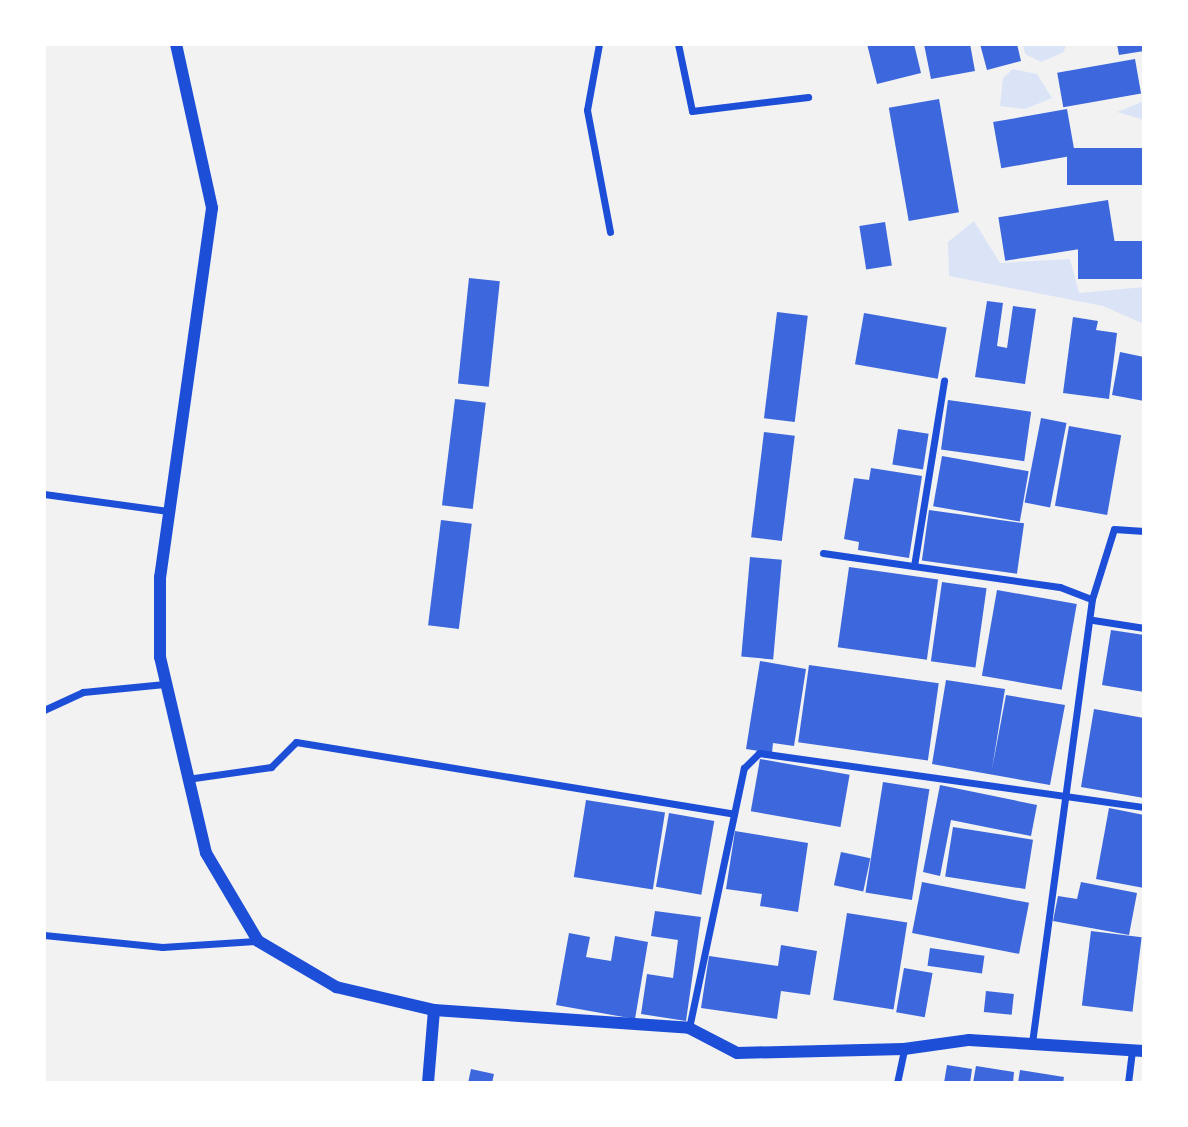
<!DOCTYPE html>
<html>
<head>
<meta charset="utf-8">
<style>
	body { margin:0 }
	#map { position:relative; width:1188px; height:1127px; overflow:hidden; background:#f2f2f2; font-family:"Archivo Narrow",sans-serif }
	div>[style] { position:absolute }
	.green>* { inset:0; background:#dbe4f7 }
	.building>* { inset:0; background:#3d67dc; transform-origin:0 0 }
	.minor>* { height:7px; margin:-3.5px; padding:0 3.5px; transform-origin:3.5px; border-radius:3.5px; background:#1d4ed8 }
	.tertiary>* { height:12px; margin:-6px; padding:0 6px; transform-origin:6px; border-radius:6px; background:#1d4ed8 }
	span { translate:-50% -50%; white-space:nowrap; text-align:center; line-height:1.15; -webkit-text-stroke:6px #fff; paint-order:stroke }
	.frame { position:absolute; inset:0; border:46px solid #fff; pointer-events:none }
</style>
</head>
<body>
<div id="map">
	<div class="green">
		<i style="clip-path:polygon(1023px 44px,1066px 44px,1064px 52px,1041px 62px,1025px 54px)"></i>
		<i style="clip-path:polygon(1013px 69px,1037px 74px,1052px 98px,1025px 109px,1000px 106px,1003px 78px)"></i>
		<i style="clip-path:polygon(1144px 101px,1144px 120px,1117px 112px)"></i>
		<i style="clip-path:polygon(974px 221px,1000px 263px,1070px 259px,1079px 293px,1144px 287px,1144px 324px,1103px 306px,949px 276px,948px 242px)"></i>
	</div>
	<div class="building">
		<i style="clip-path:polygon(867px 44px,914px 44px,921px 73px,877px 84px)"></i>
		<i style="clip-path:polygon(924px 44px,970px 44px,975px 71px,931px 79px)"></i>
		<i style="clip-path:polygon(980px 44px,1017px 44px,1021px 61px,987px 70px)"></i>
		<i style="clip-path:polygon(1117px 44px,1144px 44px,1144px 51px,1119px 55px)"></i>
		<i style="left:1135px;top:59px;width:35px;height:79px;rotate:80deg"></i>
		<i style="left:939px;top:99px;width:115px;height:51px;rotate:80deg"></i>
		<i style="left:1067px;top:109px;width:47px;height:75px;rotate:80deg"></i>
		<i style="left:1144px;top:148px;width:37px;height:77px;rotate:90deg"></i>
		<i style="left:1108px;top:200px;width:44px;height:111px;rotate:81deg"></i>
		<i style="left:885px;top:222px;width:44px;height:26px;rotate:81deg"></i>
		<i style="left:1144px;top:241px;width:38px;height:66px;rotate:90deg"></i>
		<i style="left:469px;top:278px;width:31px;height:106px;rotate:6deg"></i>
		<i style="clip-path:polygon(987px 301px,1003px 303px,997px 346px,1007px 348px,1013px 306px,1036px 309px,1025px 384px,975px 377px)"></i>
		<i style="left:777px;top:312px;width:31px;height:107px;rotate:7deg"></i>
		<i style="left:864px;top:313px;width:84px;height:52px;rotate:10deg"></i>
		<i style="clip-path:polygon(1073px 317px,1098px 321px,1096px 330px,1117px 333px,1109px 399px,1063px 393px)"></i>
		<i style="clip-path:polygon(1120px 352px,1144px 357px,1144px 401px,1112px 395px)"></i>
		<i style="left:455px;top:399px;width:31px;height:107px;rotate:7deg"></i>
		<i style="left:948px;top:400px;width:84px;height:50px;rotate:8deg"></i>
		<i style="left:1041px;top:418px;width:26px;height:86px;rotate:11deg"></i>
		<i style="left:1069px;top:426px;width:53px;height:81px;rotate:10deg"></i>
		<i style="left:898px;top:429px;width:31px;height:36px;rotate:9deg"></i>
		<i style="left:764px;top:432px;width:31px;height:106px;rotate:7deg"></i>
		<i style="left:942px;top:456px;width:88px;height:51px;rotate:10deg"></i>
		<i style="clip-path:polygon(871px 468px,922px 476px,909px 558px,858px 550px,859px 542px,844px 539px,854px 478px,869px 480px)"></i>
		<i style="left:929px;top:510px;width:96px;height:51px;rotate:8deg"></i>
		<i style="left:441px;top:520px;width:31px;height:106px;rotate:7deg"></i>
		<i style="left:750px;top:557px;width:32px;height:100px;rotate:5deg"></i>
		<i style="left:849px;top:567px;width:90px;height:81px;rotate:8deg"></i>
		<i style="left:942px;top:582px;width:45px;height:80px;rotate:8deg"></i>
		<i style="left:997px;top:590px;width:81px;height:87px;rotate:10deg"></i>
		<i style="clip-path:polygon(1111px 630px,1144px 635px,1144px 692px,1102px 685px)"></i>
		<i style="clip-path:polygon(760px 661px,806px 669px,794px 746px,773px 743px,772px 753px,746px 749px)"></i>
		<i style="left:809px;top:665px;width:131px;height:78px;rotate:8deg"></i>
		<i style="clip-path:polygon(946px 680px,1005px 689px,992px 769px,1006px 695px,1065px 705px,1050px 785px,932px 764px)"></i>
		<i style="clip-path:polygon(1094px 709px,1144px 718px,1144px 798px,1081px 787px)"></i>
		<i style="left:760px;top:759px;width:91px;height:53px;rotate:10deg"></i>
		<i style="left:883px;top:782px;width:47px;height:112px;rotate:9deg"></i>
		<i style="clip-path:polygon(940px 785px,1037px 805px,1031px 836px,951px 820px,940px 876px,923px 872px)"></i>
		<i style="left:586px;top:800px;width:80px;height:78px;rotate:9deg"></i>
		<i style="clip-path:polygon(1109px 808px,1144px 815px,1144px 888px,1096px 879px)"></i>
		<i style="left:669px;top:813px;width:46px;height:75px;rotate:10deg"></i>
		<i style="left:953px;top:827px;width:81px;height:50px;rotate:9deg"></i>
		<i style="clip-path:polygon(735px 831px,808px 843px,798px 912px,760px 906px,762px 894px,726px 889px)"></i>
		<i style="left:841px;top:852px;width:30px;height:34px;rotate:12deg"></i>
		<i style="left:922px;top:882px;width:109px;height:52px;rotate:11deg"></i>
		<i style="clip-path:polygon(1081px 882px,1137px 893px,1129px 935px,1053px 921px,1058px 896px,1077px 899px)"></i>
		<i style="clip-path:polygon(655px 911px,701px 917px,686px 1021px,641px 1014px,647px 974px,673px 978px,678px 940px,651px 936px)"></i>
		<i style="left:847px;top:913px;width:61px;height:88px;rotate:9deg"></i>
		<i style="left:1091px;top:931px;width:51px;height:75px;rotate:7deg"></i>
		<i style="clip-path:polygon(569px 933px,590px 937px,586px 957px,611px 961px,615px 936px,648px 942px,635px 1019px,556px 1005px)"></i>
		<i style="clip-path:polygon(781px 945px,817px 951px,810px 995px,781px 991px,777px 1019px,701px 1008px,709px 956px,778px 966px)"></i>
		<i style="left:930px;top:948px;width:55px;height:18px;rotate:8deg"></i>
		<i style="left:904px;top:968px;width:29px;height:45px;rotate:10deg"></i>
		<i style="left:986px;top:991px;width:28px;height:21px;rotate:6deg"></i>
		<i style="clip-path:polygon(947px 1065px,972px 1069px,970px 1083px,944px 1083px)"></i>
		<i style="clip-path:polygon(976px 1066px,1014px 1072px,1013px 1083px,973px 1083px)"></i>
		<i style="clip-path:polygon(471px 1069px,494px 1074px,492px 1083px,468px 1083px)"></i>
		<i style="clip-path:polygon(1020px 1070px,1064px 1077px,1063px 1083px,1018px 1083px)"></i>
	</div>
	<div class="minor">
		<i style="left:599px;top:44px;width:67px;rotate:100.3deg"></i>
		<i style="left:587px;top:110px;width:124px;rotate:79.3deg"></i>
		<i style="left:678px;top:44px;width:68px;rotate:78.2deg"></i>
		<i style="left:692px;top:111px;width:117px;rotate:-6.9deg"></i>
		<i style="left:44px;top:494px;width:125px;rotate:7.8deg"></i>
		<i style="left:823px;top:553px;width:239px;rotate:8.2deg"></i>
		<i style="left:1060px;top:587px;width:34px;rotate:21deg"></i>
		<i style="left:1092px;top:599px;width:446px;rotate:97.7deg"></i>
		<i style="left:914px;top:566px;width:188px;rotate:-80.8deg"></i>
		<i style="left:1092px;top:599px;width:73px;rotate:-72.6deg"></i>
		<i style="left:1114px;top:529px;width:30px;rotate:4deg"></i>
		<i style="left:1093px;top:620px;width:52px;rotate:8.9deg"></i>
		<i style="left:44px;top:710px;width:43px;rotate:-24.8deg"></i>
		<i style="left:83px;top:692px;width:82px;rotate:-5.6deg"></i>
		<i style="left:187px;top:779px;width:85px;rotate:-8.1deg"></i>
		<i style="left:271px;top:767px;width:35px;rotate:-45deg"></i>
		<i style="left:296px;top:742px;width:444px;rotate:9.3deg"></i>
		<i style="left:44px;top:935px;width:119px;rotate:5.8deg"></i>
		<i style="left:162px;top:947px;width:96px;rotate:-3.6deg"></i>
		<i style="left:689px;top:1028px;width:266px;rotate:-78.1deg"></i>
		<i style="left:744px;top:768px;width:21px;rotate:-45deg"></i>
		<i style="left:759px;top:753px;width:389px;rotate:8deg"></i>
		<i style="left:897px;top:1083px;width:35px;rotate:-78deg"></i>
		<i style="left:1128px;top:1083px;width:34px;rotate:-83deg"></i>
	</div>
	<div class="tertiary">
		<i style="left:176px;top:44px;width:168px;rotate:77.6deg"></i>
		<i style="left:212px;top:208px;width:373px;rotate:98deg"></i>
		<i style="left:160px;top:577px;width:80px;rotate:90deg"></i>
		<i style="left:160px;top:657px;width:201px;rotate:76.8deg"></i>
		<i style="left:206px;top:853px;width:102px;rotate:59.4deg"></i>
		<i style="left:258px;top:941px;width:91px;rotate:30.5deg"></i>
		<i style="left:336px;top:987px;width:101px;rotate:13.2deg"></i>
		<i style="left:434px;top:1010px;width:256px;rotate:4deg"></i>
		<i style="left:689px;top:1028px;width:54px;rotate:27.5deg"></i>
		<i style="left:737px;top:1053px;width:167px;rotate:-1.4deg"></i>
		<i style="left:904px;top:1049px;width:66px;rotate:-7.9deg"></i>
		<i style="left:969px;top:1040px;width:175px;rotate:3.6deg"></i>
		<i style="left:428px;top:1083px;width:73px;rotate:-85.3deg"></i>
	</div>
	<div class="frame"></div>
</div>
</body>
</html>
